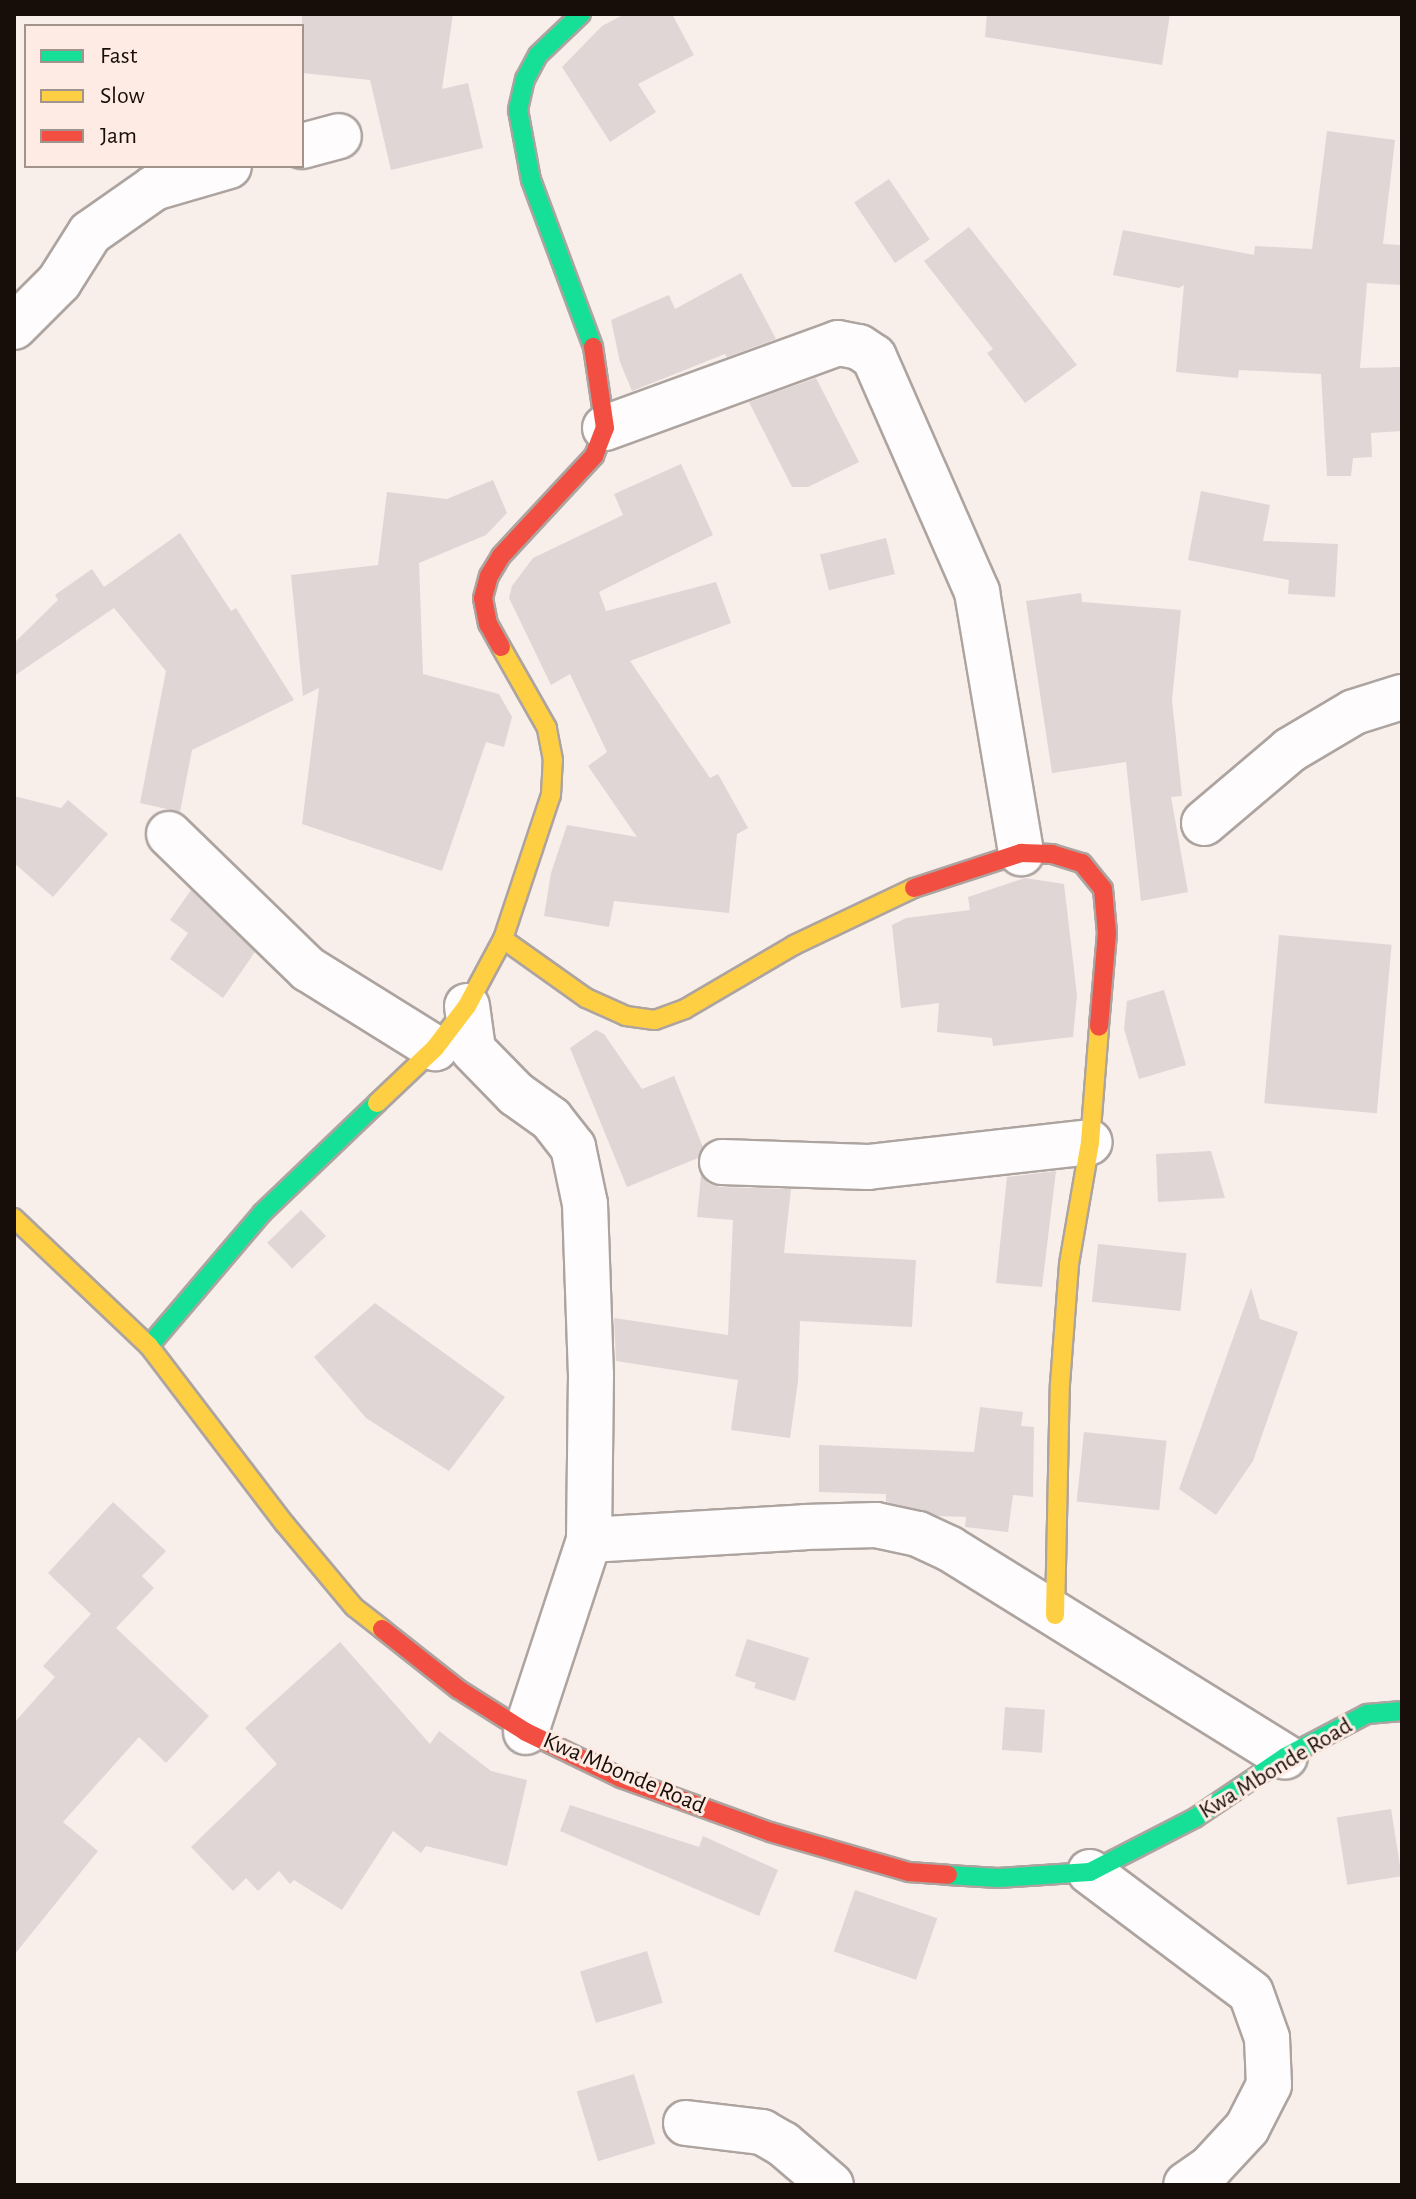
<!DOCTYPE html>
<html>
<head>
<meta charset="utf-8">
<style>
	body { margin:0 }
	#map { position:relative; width:1416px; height:2199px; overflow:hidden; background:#f8eeea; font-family:"Alegreya Sans",sans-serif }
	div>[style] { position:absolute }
	.building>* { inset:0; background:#e1d6d6; transform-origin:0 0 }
	.roads { filter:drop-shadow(2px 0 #ada4a0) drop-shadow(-2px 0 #ada4a0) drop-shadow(0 2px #ada4a0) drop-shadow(0 -2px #ada4a0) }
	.street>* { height:44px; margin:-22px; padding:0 22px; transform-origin:22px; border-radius:22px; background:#fefcfc }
	.fast>* { height:18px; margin:-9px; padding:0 9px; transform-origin:9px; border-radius:9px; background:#16e098 }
	.slow>* { height:18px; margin:-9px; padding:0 9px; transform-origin:9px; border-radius:9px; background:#ffcf43 }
	.jam>* { height:18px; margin:-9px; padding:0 9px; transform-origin:9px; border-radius:9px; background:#f24e42 }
	span { translate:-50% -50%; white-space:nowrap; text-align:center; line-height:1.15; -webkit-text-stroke:6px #feece4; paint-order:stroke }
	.street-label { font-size:24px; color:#180e09 }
	.frame { position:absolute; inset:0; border:16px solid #180e09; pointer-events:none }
	.legend { position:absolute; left:24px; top:24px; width:280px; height:144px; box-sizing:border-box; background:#feece4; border:2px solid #a2938c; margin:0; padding:10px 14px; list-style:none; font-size:24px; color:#180e09 }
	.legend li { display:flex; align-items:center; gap:16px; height:40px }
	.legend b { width:40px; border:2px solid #a2938c }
</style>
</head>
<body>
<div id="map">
	<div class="building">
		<i style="clip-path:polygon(302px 14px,453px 14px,442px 89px,468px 83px,483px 148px,391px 170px,370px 80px,302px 73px)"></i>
		<i style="clip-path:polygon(625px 14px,672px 14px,694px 55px,638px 84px,656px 112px,610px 142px,562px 67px,602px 26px)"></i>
		<i style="clip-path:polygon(987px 14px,1170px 14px,1162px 65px,985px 37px)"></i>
		<i style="clip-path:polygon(1327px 131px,1395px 140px,1383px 244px,1402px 245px,1402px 285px,1367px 283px,1360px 368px,1402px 367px,1402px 431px,1371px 433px,1372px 457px,1353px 458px,1351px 476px,1327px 476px,1321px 374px,1239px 370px,1238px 378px,1176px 372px,1184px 285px,1179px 288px,1113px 275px,1123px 230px,1254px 255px,1255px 246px,1312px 249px)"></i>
		<i style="left:889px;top:179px;width:73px;height:42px;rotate:56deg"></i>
		<i style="clip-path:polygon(969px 227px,1077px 365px,1025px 403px,987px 353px,993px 349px,924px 261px)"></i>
		<i style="clip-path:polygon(741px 273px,776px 339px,727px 357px,725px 354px,632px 391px,620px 362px,611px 320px,669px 295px,675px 309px)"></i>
		<i style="clip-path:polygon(816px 378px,859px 462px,808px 487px,792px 487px,749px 402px)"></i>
		<i style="clip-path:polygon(681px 464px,713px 535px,599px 592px,606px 611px,716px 582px,731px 623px,630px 661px,710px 778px,718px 774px,748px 828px,737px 834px,729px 913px,614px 901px,609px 927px,544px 916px,551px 873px,567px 825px,637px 837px,588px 766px,607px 752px,570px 674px,551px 685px,509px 598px,512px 586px,533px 558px,623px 515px,614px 494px)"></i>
		<i style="clip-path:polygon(493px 480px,507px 513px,486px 535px,419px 563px,423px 674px,499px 694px,512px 717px,504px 747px,486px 742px,442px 871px,302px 824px,319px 688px,303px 696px,291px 575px,378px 565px,387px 492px,447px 499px)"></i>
		<i style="clip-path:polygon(1201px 491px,1270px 505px,1263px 541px,1338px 544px,1335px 597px,1288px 594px,1289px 580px,1188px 560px)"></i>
		<i style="clip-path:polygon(180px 533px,231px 611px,236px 608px,294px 700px,192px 750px,180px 812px,140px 803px,166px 671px,114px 608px,14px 676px,14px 643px,58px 600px,55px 595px,92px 569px,104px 587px)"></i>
		<i style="left:886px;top:538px;width:37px;height:68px;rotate:76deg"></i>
		<i style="clip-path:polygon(1081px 593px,1082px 602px,1181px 610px,1172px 700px,1182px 796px,1171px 797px,1188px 892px,1141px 901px,1126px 762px,1052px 773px,1026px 601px)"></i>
		<i style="clip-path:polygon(14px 796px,61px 808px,68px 800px,108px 834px,53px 897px,14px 863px)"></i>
		<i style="clip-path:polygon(1025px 878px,1064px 884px,1077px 995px,1073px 1037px,993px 1046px,992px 1038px,937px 1032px,939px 1003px,901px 1008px,892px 925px,906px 918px,970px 910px,968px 897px)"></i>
		<i style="clip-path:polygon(191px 890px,255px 952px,223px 998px,170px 959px,188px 933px,170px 920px)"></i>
		<i style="left:1279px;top:935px;width:113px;height:169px;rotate:5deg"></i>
		<i style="clip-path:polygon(1164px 990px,1186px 1065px,1139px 1079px,1124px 1029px,1127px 1001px)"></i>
		<i style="clip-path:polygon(596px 1030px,604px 1034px,642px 1089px,674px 1076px,703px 1147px,698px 1158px,627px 1187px,570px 1048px)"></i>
		<i style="clip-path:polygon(1211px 1151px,1225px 1198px,1158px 1202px,1156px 1154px)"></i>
		<i style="clip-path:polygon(1056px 1171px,1042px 1287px,996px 1283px,1007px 1177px)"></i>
		<i style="clip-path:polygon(701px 1175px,709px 1184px,720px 1187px,791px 1189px,784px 1253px,916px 1260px,912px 1327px,800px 1321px,798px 1381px,790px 1438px,731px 1430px,738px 1380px,616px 1361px,614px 1318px,728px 1335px,733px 1220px,697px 1217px)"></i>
		<i style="left:301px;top:1210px;width:36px;height:47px;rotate:46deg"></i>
		<i style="left:1098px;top:1244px;width:89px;height:58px;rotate:6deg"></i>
		<i style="clip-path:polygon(1251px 1288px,1260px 1319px,1298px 1332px,1253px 1461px,1216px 1515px,1179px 1489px)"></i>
		<i style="clip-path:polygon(375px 1303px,505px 1397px,449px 1471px,366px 1418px,314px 1357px)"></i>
		<i style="clip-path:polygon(980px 1407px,1023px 1412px,1021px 1426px,1034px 1427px,1033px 1497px,1013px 1495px,1008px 1532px,965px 1527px,966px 1517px,938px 1516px,886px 1502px,886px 1494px,819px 1492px,819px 1445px,974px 1452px)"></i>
		<i style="left:1084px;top:1432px;width:83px;height:70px;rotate:6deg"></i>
		<i style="clip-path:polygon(113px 1502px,166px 1551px,142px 1576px,154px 1588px,116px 1628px,209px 1716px,166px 1763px,139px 1737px,63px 1822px,98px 1851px,14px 1955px,14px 1723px,55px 1677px,43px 1666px,91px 1614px,48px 1573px)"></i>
		<i style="clip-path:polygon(747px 1639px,809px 1658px,795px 1701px,754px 1688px,756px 1683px,735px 1676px)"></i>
		<i style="clip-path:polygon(340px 1642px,430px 1744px,439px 1731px,491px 1771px,527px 1780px,507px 1866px,426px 1846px,421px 1853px,393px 1831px,342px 1910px,294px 1880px,290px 1884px,279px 1871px,258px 1891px,246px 1878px,233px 1891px,191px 1847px,277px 1764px,245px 1728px)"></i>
		<i style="left:1005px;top:1707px;width:40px;height:43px;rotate:4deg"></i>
		<i style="clip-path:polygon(570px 1805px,699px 1847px,703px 1836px,778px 1870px,759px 1916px,560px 1831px)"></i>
		<i style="left:1391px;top:1809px;width:68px;height:55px;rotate:81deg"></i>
		<i style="left:855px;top:1890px;width:87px;height:65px;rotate:19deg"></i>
		<i style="left:647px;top:1951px;width:54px;height:70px;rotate:73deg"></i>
		<i style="left:634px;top:2074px;width:73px;height:60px;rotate:73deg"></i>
	</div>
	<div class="roads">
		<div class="street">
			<i style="left:302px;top:146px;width:38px;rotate:-15deg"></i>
			<i style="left:14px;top:327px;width:64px;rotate:-45deg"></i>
			<i style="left:59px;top:282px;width:58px;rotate:-57.7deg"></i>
			<i style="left:90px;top:233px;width:78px;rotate:-35.1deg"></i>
			<i style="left:154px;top:188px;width:78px;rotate:-16.3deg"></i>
			<i style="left:605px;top:428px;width:248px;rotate:-20deg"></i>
			<i style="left:838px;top:343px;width:21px;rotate:11deg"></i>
			<i style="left:859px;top:347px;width:18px;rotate:34deg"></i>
			<i style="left:874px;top:357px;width:257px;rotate:66.3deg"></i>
			<i style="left:977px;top:592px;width:265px;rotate:80.4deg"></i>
			<i style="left:1204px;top:823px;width:113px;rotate:-40.3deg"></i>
			<i style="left:1290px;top:750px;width:74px;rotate:-30.7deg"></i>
			<i style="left:1354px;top:712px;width:50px;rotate:-17.4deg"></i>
			<i style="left:169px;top:834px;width:194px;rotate:44.2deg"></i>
			<i style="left:308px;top:969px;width:150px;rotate:31.9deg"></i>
			<i style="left:467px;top:1006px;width:44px;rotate:82.2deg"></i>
			<i style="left:473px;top:1050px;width:62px;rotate:45.7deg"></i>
			<i style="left:516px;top:1094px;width:43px;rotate:35.5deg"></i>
			<i style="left:551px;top:1119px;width:36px;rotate:52deg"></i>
			<i style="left:573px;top:1147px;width:58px;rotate:78.1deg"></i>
			<i style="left:585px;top:1204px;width:171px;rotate:88deg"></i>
			<i style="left:591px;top:1375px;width:165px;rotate:90.7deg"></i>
			<i style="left:589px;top:1540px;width:202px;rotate:108.2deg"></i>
			<i style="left:722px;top:1162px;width:146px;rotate:2deg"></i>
			<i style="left:868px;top:1167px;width:223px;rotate:-6.4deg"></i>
			<i style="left:589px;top:1540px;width:216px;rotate:-3.4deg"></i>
			<i style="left:805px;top:1527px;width:71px;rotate:-1.6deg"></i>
			<i style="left:876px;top:1525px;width:43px;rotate:12.1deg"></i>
			<i style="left:918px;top:1534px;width:35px;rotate:25deg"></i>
			<i style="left:950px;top:1549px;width:394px;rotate:31.8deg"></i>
			<i style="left:1090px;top:1872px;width:201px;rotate:36.9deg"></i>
			<i style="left:1251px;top:1993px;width:48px;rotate:70.4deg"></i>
			<i style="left:1267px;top:2038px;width:47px;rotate:87.6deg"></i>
			<i style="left:1269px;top:2085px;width:48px;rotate:117.1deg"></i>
			<i style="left:1247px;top:2128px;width:54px;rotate:132.8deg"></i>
			<i style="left:1210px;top:2168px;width:29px;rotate:145deg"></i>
			<i style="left:686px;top:2123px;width:77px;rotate:6.8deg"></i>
			<i style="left:762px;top:2132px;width:24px;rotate:30deg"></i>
			<i style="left:783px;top:2144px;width:63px;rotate:40.5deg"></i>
		</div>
		<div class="fast">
			<i style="left:581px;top:14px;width:59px;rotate:136.4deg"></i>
			<i style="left:538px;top:55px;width:27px;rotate:118deg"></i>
			<i style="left:525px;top:79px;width:32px;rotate:103deg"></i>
			<i style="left:518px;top:110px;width:71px;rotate:79.5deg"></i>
			<i style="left:531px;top:180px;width:178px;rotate:69.6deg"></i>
			<i style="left:149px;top:1346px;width:175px;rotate:-49.6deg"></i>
			<i style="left:262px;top:1213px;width:159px;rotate:-43.7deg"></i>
			<i style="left:948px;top:1875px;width:50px;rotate:3.4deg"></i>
			<i style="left:998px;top:1878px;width:92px;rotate:-3.7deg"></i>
			<i style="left:1090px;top:1872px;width:118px;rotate:-27.2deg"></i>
			<i style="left:1195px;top:1818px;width:109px;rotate:-34.1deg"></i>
			<i style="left:1285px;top:1757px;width:93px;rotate:-27.7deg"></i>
			<i style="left:1367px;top:1714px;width:35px;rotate:-5deg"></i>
		</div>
		<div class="slow">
			<i style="left:503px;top:939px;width:102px;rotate:35.4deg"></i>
			<i style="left:586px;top:998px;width:44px;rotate:24.2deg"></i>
			<i style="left:626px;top:1016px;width:29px;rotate:8deg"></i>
			<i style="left:655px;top:1020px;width:32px;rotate:-20deg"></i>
			<i style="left:685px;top:1009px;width:126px;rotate:-30.4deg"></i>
			<i style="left:794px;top:945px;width:133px;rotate:-25.4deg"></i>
			<i style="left:377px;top:1103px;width:80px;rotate:-43.5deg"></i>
			<i style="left:435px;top:1048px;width:53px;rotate:-52.7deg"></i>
			<i style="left:467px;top:1006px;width:76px;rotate:-61.8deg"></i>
			<i style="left:503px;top:939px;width:152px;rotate:-71.6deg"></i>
			<i style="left:551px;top:795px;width:35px;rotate:-87deg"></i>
			<i style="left:553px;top:760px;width:33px;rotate:-101deg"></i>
			<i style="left:547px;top:728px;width:93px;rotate:-119.6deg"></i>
			<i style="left:14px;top:1218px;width:186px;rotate:43.5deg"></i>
			<i style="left:149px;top:1346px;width:223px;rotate:52.7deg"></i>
			<i style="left:284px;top:1523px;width:109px;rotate:50.2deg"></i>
			<i style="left:354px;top:1607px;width:36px;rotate:38deg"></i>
			<i style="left:1055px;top:1615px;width:231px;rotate:-88.8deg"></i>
			<i style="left:1060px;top:1384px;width:120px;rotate:-85.7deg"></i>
			<i style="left:1069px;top:1264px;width:124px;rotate:-80.2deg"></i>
			<i style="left:1090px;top:1142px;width:115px;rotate:-85.5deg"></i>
		</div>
		<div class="jam">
			<i style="left:501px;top:647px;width:26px;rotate:-119deg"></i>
			<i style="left:488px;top:624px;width:26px;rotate:-101deg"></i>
			<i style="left:483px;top:598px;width:23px;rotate:-75deg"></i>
			<i style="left:489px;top:576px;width:23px;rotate:-59deg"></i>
			<i style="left:501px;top:556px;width:137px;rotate:-47.1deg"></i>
			<i style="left:594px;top:456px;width:30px;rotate:-69deg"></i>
			<i style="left:605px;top:428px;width:82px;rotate:-98.4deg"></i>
			<i style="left:914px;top:888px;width:113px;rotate:-18.1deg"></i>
			<i style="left:1021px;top:853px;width:31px;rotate:2deg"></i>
			<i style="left:1052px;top:854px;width:31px;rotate:17deg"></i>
			<i style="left:1082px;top:863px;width:33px;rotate:51deg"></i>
			<i style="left:1103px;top:889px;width:44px;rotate:84.8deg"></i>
			<i style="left:1107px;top:933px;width:94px;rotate:94.9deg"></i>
			<i style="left:382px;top:1629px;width:97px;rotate:38.3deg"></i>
			<i style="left:458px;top:1689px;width:80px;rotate:32.3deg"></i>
			<i style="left:526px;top:1732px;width:106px;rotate:25.8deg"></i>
			<i style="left:621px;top:1778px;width:158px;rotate:19.9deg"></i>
			<i style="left:770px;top:1832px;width:145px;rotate:16.1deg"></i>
			<i style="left:909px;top:1872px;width:39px;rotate:4deg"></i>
		</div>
	</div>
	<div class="street-label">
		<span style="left:1276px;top:1769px;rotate:-31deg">Kwa Mbonde Road</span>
		<span style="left:624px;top:1774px;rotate:23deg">Kwa Mbonde Road</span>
	</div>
	<div class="frame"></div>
	<ul class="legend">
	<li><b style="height:10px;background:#16e098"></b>Fast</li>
	<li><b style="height:10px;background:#ffcf43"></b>Slow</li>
	<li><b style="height:10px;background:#f24e42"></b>Jam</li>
	</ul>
</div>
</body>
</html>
